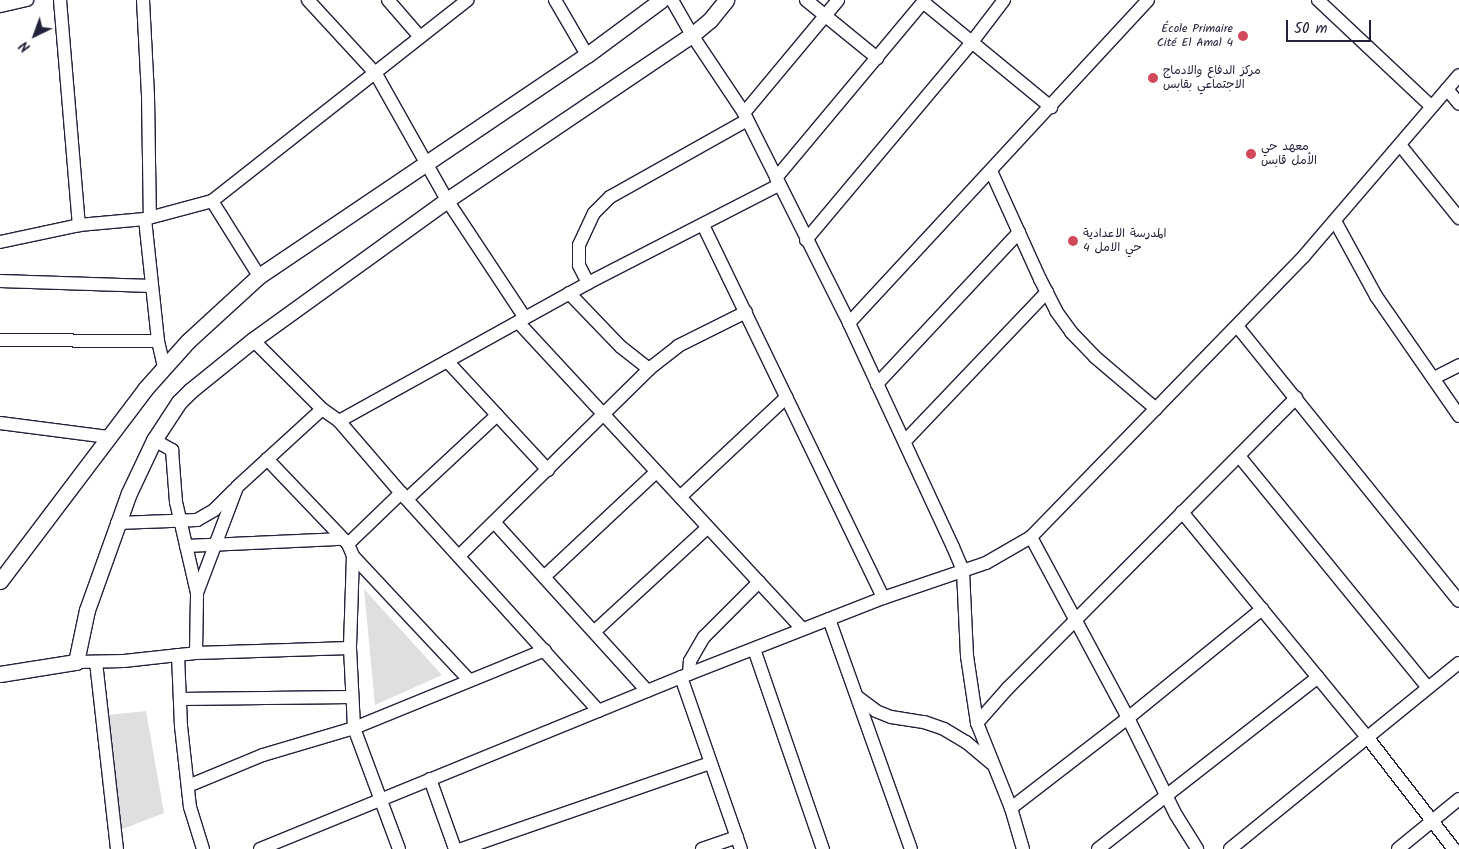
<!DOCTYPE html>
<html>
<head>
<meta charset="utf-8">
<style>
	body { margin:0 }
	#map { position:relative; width:1459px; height:849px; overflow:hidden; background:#fff; font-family:Kalam,"Playpen Sans Arabic",sans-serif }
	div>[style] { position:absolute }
	.green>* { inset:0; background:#dfdfe2 }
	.roads { filter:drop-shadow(1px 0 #22223b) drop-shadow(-1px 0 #22223b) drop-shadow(0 1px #22223b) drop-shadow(0 -1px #22223b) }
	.minor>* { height:12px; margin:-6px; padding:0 6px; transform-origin:6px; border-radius:6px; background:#fff }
	.tertiary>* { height:15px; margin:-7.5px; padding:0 7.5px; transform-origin:7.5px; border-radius:7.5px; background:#fff }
	.dots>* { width:14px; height:14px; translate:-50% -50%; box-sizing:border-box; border:2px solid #fff; border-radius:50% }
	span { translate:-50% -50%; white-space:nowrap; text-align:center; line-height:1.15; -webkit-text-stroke:4px #fff; paint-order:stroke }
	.poi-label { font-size:12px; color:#22223b }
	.right { translate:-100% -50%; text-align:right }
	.left { translate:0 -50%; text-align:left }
	.north { position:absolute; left:10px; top:10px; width:50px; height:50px; -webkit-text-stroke:4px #fff; paint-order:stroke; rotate:222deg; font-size:14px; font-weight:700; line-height:20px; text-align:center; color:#22223b }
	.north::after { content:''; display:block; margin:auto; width:18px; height:22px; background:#22223b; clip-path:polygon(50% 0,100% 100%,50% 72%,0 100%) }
	.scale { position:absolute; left:1286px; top:20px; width:85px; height:22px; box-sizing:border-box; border:2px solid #22223b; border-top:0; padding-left:6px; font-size:15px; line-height:18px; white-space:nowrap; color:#22223b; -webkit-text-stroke:4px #fff; paint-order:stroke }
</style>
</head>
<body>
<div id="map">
	<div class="green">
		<i style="clip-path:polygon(364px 589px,442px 675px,375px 705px)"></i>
		<i style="clip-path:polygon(146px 711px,164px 813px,120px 830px,108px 715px)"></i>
	</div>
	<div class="roads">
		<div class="minor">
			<i style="left:60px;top:0;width:226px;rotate:85.2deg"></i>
			<i style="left:143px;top:0;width:96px;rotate:87deg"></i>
			<i style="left:148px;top:96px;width:121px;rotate:89.1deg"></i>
			<i style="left:308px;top:0;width:100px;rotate:47.4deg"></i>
			<i style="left:376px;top:74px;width:145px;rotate:60.6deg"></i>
			<i style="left:447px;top:200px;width:141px;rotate:56.5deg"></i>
			<i style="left:388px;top:0;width:49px;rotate:49.1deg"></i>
			<i style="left:555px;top:0;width:64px;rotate:59.8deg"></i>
			<i style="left:672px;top:0;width:40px;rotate:60.3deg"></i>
			<i style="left:692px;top:35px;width:94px;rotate:56.3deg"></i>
			<i style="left:744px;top:113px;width:235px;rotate:63.4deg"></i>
			<i style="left:849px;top:323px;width:247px;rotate:65.1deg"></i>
			<i style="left:953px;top:547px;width:26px;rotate:67deg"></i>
			<i style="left:963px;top:571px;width:85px;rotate:87.3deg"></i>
			<i style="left:967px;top:656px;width:68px;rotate:81.5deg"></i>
			<i style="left:977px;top:723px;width:92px;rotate:68.2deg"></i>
			<i style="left:1011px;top:808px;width:43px;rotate:73.7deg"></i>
			<i style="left:806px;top:0;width:92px;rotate:39.2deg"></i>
			<i style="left:1318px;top:0;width:155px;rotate:43.2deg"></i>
			<i style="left:923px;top:2px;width:166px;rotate:39.4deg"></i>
			<i style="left:0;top:6px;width:28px;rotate:-13deg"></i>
			<i style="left:1447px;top:89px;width:19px;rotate:51deg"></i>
			<i style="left:744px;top:113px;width:147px;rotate:-50.2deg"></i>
			<i style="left:1400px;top:145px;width:94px;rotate:51.1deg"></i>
			<i style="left:991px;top:171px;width:119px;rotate:65.6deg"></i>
			<i style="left:1040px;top:279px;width:36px;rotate:63deg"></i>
			<i style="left:1056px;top:311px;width:26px;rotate:54deg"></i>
			<i style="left:1071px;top:332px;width:35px;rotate:46deg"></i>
			<i style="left:1095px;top:357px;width:80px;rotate:40.4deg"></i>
			<i style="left:776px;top:178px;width:232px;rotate:-50.1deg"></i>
			<i style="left:212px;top:201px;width:89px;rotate:57.9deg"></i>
			<i style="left:145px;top:219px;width:123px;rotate:83.9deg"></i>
			<i style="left:158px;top:341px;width:27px;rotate:77deg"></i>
			<i style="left:1335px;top:221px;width:85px;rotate:61.3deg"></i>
			<i style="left:1376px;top:296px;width:146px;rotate:55.3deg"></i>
			<i style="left:703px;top:225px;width:414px;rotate:64.2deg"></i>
			<i style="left:806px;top:240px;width:258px;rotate:-50deg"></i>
			<i style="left:972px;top:42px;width:53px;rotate:-52.7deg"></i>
			<i style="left:0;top:242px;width:81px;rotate:-12.1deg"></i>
			<i style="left:79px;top:225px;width:66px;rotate:-5.2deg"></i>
			<i style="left:145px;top:219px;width:69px;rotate:-15deg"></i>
			<i style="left:212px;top:201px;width:325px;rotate:-38.2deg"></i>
			<i style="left:0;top:281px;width:152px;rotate:1.9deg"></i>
			<i style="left:588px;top:283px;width:20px;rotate:-117deg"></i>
			<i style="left:579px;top:265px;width:20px;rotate:-90deg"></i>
			<i style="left:579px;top:245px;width:35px;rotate:-65deg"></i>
			<i style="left:594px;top:213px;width:23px;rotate:-45deg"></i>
			<i style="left:610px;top:197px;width:157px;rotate:-29.3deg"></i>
			<i style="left:569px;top:293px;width:75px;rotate:46.1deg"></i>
			<i style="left:621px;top:347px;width:36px;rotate:38deg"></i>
			<i style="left:518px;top:322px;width:418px;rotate:47.2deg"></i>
			<i style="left:849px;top:323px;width:440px;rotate:-47.2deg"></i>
			<i style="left:1237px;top:326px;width:353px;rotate:51.1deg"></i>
			<i style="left:0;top:340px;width:158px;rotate:0.4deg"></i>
			<i style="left:253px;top:340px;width:98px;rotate:45deg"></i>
			<i style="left:322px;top:409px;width:21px;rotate:35deg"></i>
			<i style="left:339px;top:421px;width:95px;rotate:49.3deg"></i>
			<i style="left:401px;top:493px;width:294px;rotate:47.8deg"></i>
			<i style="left:447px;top:361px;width:74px;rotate:47.2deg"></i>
			<i style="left:1434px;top:378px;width:28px;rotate:-27deg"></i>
			<i style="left:877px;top:384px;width:208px;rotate:-46.9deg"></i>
			<i style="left:339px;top:421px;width:285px;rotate:-29deg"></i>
			<i style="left:588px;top:283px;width:215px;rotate:-27.2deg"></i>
			<i style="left:0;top:423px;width:109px;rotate:7.4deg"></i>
			<i style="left:154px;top:440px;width:21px;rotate:29deg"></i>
			<i style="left:172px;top:450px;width:52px;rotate:85.6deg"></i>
			<i style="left:176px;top:502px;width:93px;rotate:77deg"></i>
			<i style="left:905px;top:441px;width:206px;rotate:-46.4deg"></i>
			<i style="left:1239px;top:456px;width:299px;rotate:50.8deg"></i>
			<i style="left:267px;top:459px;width:117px;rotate:46.4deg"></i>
			<i style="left:348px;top:544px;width:13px;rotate:67deg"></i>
			<i style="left:353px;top:556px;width:92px;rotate:91.9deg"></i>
			<i style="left:350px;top:648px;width:80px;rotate:87.1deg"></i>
			<i style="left:354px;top:728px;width:129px;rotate:69.6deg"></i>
			<i style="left:680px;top:497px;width:146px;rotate:-43.1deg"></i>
			<i style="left:407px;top:499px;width:123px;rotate:-43deg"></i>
			<i style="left:497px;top:415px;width:75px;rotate:47.2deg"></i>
			<i style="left:1182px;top:512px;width:291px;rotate:50.6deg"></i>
			<i style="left:1367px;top:737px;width:142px;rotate:52.2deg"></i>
			<i style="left:494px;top:522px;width:228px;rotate:47.8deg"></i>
			<i style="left:117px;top:523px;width:80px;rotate:-2.1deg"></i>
			<i style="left:197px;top:520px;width:20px;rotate:-30deg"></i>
			<i style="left:214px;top:510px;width:28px;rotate:-45deg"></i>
			<i style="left:1031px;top:537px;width:205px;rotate:61.8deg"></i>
			<i style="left:1128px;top:718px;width:108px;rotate:63.7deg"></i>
			<i style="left:1176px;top:815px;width:40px;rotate:58deg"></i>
			<i style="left:348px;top:544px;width:74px;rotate:-43.9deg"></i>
			<i style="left:186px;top:546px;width:157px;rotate:-2.6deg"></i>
			<i style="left:353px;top:556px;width:170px;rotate:46.9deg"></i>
			<i style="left:459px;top:556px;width:267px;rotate:-44.5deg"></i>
			<i style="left:649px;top:369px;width:37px;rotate:-38deg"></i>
			<i style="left:678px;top:346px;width:76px;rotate:-26.6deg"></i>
			<i style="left:545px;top:576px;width:152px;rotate:-43.1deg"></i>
			<i style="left:829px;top:619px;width:244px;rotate:70.4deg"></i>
			<i style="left:595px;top:631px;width:152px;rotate:-42.6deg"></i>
			<i style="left:754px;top:649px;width:212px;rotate:71deg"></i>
			<i style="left:196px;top:653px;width:60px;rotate:-89deg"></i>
			<i style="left:197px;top:593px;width:113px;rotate:-69.3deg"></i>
			<i style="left:237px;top:487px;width:115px;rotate:-42.5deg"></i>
			<i style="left:178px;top:655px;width:71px;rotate:87.6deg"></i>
			<i style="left:181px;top:726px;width:81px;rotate:83.7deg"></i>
			<i style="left:190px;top:807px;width:44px;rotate:72.8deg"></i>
			<i style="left:76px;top:662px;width:48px;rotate:-1.2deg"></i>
			<i style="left:124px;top:661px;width:72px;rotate:-6.3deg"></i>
			<i style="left:196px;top:653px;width:154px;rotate:-1.9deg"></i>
			<i style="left:96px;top:662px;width:188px;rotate:83.6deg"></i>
			<i style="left:689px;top:674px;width:13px;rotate:-86deg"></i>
			<i style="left:690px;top:661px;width:28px;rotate:-60deg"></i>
			<i style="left:704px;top:637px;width:78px;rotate:-45deg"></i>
			<i style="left:681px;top:677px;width:182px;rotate:70.8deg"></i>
			<i style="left:859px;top:698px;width:21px;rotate:37deg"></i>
			<i style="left:876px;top:711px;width:16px;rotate:22deg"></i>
			<i style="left:891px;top:717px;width:33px;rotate:9deg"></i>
			<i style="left:924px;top:722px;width:21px;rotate:19deg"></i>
			<i style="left:944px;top:729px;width:26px;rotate:31deg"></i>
			<i style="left:966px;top:742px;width:33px;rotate:40deg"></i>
			<i style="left:180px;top:699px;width:171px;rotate:-0.7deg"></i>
			<i style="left:977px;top:723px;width:47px;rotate:-48.5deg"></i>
			<i style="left:1008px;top:688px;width:409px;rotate:-45.2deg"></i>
			<i style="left:430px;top:779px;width:74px;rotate:70.3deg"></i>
			<i style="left:188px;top:786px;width:81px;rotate:-22.5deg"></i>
			<i style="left:263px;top:755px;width:95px;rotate:-16.5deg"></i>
			<i style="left:354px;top:728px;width:206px;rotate:-22.2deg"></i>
			<i style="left:1011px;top:808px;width:148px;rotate:-37.6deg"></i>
			<i style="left:1128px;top:718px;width:173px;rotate:-39.1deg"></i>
			<i style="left:260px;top:849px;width:463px;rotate:-22.2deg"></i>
			<i style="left:689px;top:674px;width:208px;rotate:-21.4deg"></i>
			<i style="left:883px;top:598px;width:109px;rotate:-18.8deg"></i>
			<i style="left:986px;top:563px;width:52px;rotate:-30deg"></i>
			<i style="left:1031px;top:537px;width:392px;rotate:-45.8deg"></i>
			<i style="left:1304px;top:256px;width:238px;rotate:-49.4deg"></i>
			<i style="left:462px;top:849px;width:263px;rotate:-19.1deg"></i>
			<i style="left:702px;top:849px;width:37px;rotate:-19deg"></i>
			<i style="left:1098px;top:849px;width:279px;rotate:-38deg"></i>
			<i style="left:1230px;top:849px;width:295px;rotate:-39.1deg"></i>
			<i style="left:1398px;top:849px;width:79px;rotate:-39.3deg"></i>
		</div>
		<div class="tertiary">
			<i style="left:0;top:581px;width:241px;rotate:-52.9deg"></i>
			<i style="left:145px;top:389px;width:64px;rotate:-48.1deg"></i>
			<i style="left:188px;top:341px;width:96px;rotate:-42.5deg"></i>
			<i style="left:259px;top:276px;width:396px;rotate:-34deg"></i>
			<i style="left:587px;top:55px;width:92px;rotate:-36.6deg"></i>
			<i style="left:0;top:674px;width:77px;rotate:-9deg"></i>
			<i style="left:76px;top:662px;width:53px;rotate:-78.1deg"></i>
			<i style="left:87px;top:610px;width:124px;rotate:-70.3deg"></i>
			<i style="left:129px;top:493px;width:59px;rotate:-64.7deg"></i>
			<i style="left:154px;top:440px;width:45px;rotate:-56.7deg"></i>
			<i style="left:179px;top:402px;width:16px;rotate:-45deg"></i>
			<i style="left:190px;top:391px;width:81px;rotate:-39deg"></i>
			<i style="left:253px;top:340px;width:239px;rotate:-35.8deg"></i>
			<i style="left:447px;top:200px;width:295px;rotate:-34deg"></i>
			<i style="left:692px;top:35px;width:23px;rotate:-40deg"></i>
			<i style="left:710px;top:20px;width:26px;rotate:-51deg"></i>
		</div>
	</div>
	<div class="dots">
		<i style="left:1243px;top:36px;background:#d1495b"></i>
		<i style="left:1153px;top:78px;background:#d1495b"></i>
		<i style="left:1251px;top:154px;background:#d1495b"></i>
		<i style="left:1073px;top:241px;background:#d1495b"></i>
	</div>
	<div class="poi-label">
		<span class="right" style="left:1233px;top:36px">École Primaire<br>Cité El Amal 4</span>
		<span class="left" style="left:1163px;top:78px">مركز الدفاع والادماج<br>الاجتماعي بقابس</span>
		<span class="left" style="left:1261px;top:154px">معهد حي<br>الأمل قابس</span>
		<span class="left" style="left:1083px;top:241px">المدرسة الاعدادية<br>حي الامل 4</span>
	</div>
	<div class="north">N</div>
	<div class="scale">50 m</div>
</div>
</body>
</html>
